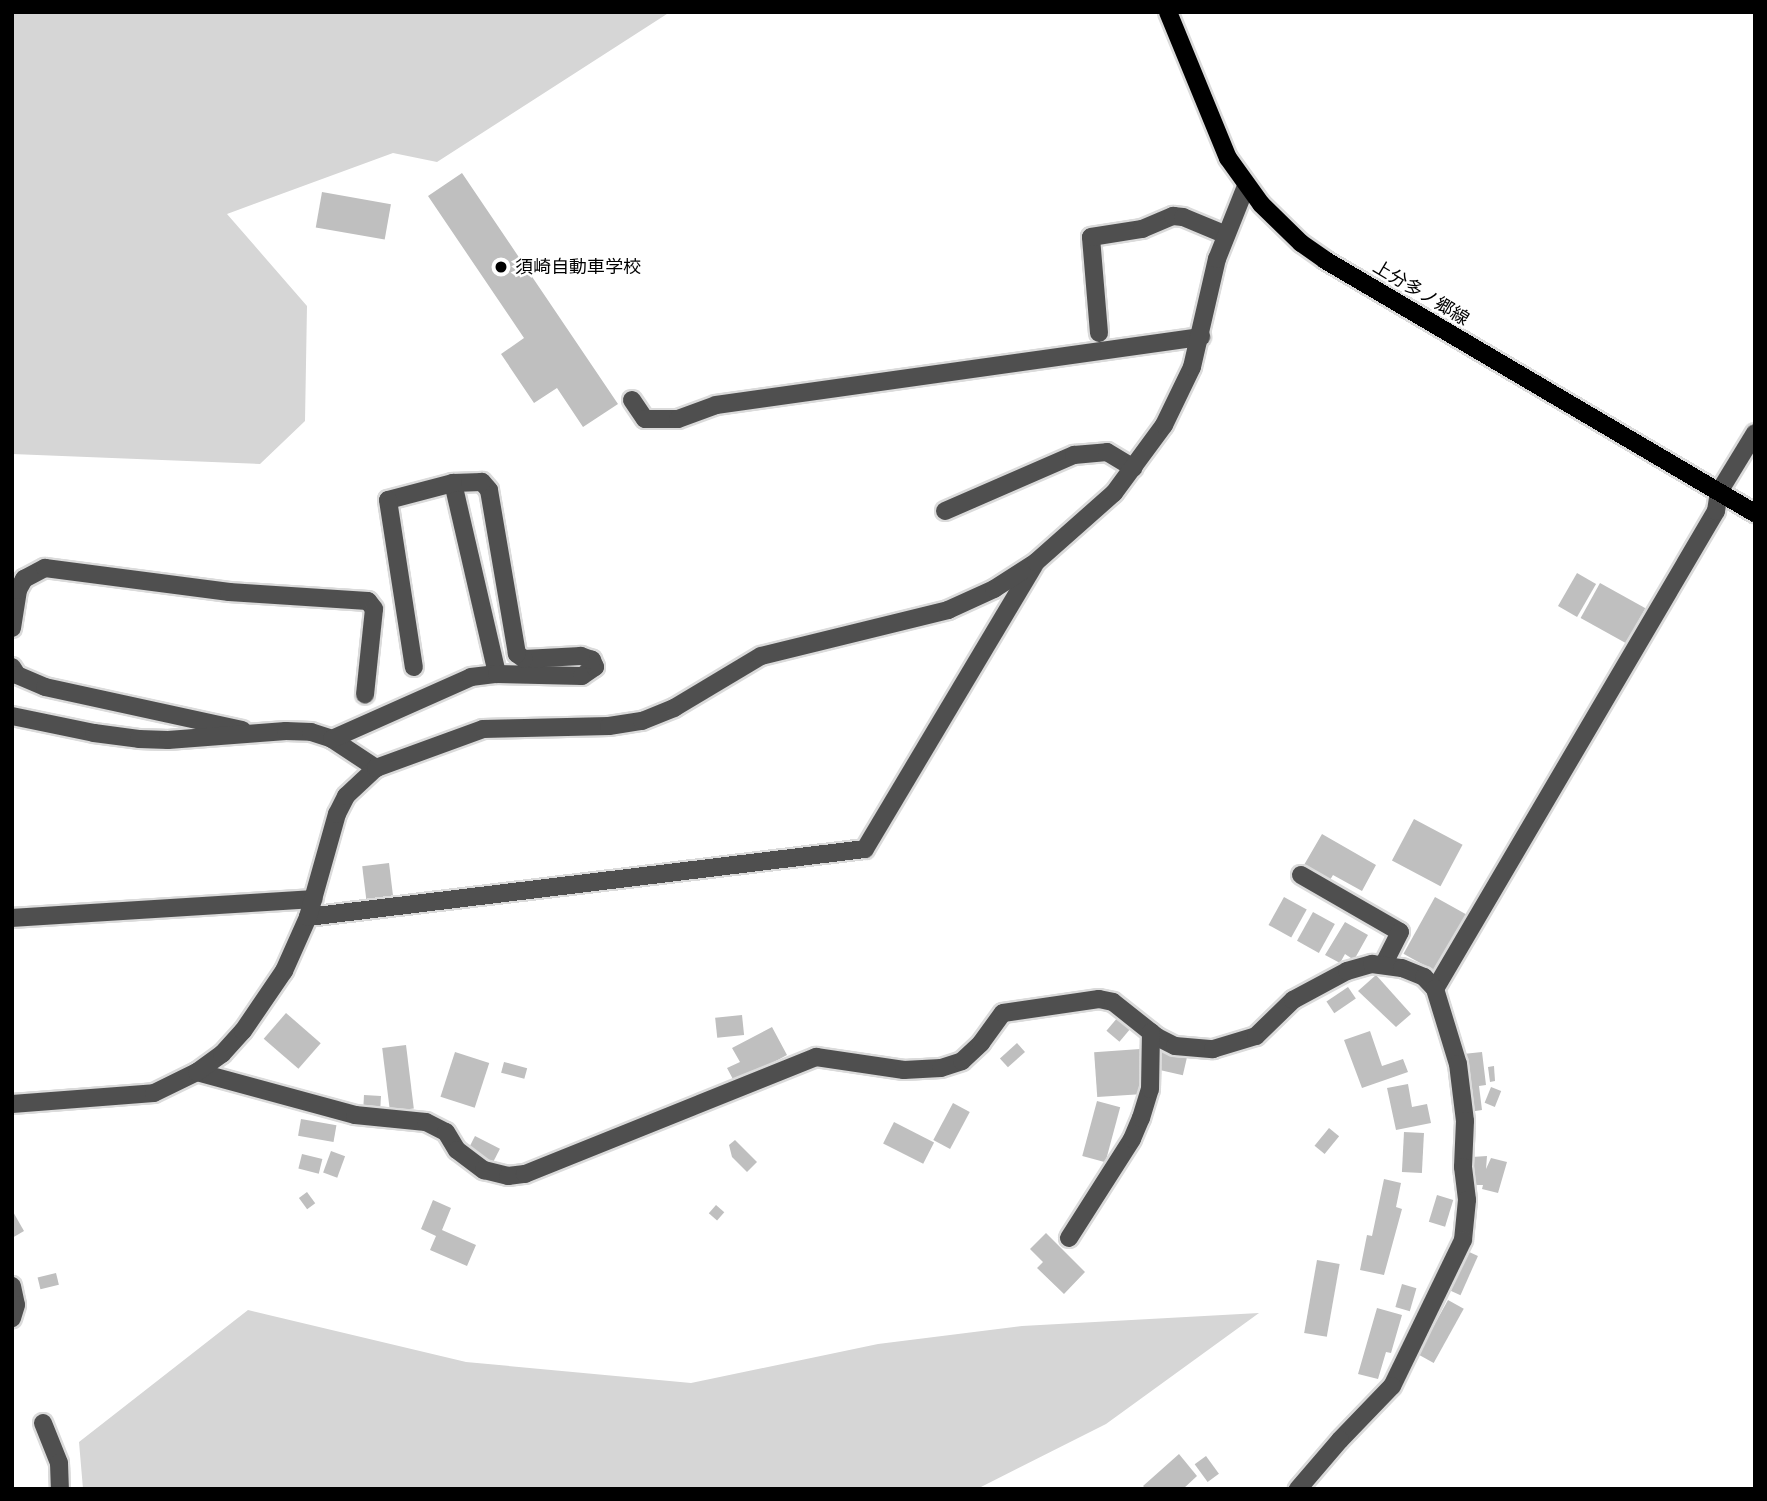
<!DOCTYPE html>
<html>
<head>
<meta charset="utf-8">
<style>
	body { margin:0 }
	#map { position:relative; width:1767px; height:1501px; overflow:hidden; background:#fff; font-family:"Varela Round","Noto Sans JP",sans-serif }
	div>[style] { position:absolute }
	.green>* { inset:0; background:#d6d6d6 }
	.building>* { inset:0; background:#bfbfbf; transform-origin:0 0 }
	.roads { filter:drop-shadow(2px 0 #dbdbdb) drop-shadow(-2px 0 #dbdbdb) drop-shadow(0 2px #dbdbdb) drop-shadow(0 -2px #dbdbdb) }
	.minor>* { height:18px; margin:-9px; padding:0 9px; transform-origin:9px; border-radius:9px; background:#4f4f4f }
	.major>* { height:18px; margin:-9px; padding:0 9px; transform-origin:9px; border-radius:9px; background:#000 }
	.dots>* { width:19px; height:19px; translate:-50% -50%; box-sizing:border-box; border:4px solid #fff; border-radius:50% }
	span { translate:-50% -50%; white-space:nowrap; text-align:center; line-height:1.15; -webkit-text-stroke:5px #fff; paint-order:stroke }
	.poi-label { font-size:18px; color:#000 }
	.left { translate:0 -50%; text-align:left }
	.street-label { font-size:18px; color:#000 }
	.frame { position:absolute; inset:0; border:14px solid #000; pointer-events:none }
</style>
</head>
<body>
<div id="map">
	<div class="green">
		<i style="clip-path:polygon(12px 12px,670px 12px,437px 162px,393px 153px,227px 214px,307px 306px,305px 421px,260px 464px,12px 454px)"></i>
		<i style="clip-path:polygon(248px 1310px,466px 1362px,691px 1383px,878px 1344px,1022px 1326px,1259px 1313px,1106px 1424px,977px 1489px,83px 1489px,79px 1442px)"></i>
	</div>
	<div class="building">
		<i style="clip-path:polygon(462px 173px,618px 404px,583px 427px,557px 388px,534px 403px,501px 354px,524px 338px,428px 196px)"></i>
		<i style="left:322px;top:192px;width:70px;height:36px;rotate:10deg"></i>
		<i style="left:1577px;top:573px;width:22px;height:38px;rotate:30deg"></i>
		<i style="left:1600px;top:583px;width:52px;height:40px;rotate:29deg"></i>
		<i style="left:1414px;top:819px;width:55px;height:47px;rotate:28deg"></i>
		<i style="clip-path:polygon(1322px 834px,1376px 865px,1362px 891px,1333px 875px,1330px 880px,1304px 865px)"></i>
		<i style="left:389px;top:863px;width:34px;height:27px;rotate:83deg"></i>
		<i style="left:1284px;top:897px;width:26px;height:32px;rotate:29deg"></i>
		<i style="left:1435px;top:897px;width:37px;height:65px;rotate:29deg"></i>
		<i style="left:1313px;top:912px;width:25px;height:33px;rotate:29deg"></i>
		<i style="clip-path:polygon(1345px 922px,1368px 935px,1354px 960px,1345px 954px,1340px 963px,1325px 955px)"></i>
		<i style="clip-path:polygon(1376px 975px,1411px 1014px,1396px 1027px,1358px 991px)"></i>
		<i style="left:1348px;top:987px;width:14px;height:26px;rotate:56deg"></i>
		<i style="left:286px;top:1013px;width:46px;height:34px;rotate:41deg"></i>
		<i style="left:742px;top:1015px;width:20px;height:27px;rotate:84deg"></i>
		<i style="left:1118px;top:1017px;width:17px;height:18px;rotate:40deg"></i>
		<i style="clip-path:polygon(772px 1027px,787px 1055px,735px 1083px,727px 1068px,740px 1062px,732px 1048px)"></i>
		<i style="clip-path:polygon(1370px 1031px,1382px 1066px,1403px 1059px,1408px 1072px,1362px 1088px,1344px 1040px)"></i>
		<i style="left:1017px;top:1043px;width:12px;height:23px;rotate:48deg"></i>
		<i style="left:406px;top:1045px;width:64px;height:24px;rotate:83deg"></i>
		<i style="left:1140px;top:1049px;width:45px;height:46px;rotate:86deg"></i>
		<i style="left:1162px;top:1050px;width:26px;height:20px;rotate:13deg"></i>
		<i style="left:455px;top:1052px;width:36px;height:47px;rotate:18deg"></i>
		<i style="clip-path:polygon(1482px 1052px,1486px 1085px,1479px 1086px,1482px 1110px,1469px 1112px,1463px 1054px)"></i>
		<i style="left:504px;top:1062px;width:24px;height:11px;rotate:15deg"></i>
		<i style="clip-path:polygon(1494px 1066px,1495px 1081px,1490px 1082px,1488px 1067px)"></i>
		<i style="clip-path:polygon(1408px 1084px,1412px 1107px,1427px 1104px,1431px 1123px,1396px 1130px,1387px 1088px)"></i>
		<i style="left:1491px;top:1087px;width:11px;height:17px;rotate:22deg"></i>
		<i style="left:364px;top:1095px;width:17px;height:15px;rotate:3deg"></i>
		<i style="left:1097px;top:1101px;width:24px;height:57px;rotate:15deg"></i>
		<i style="left:953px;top:1103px;width:19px;height:42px;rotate:28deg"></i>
		<i style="left:301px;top:1119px;width:36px;height:17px;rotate:10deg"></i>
		<i style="left:894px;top:1122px;width:45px;height:24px;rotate:27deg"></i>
		<i style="left:1329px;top:1128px;width:13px;height:23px;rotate:39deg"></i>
		<i style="left:1404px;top:1132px;width:20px;height:40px;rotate:3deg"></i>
		<i style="left:475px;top:1136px;width:28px;height:18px;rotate:27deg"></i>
		<i style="clip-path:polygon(735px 1140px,757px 1162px,747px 1172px,732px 1157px,729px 1145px)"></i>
		<i style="left:331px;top:1151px;width:15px;height:23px;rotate:20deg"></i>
		<i style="left:302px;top:1154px;width:21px;height:15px;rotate:14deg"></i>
		<i style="clip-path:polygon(1487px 1156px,1486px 1169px,1491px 1158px,1507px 1162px,1498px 1193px,1482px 1189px,1483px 1185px,1474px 1185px,1472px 1157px)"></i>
		<i style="clip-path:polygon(1384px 1179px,1401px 1183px,1396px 1207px,1402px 1209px,1384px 1275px,1360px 1270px,1367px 1235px,1372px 1236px)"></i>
		<i style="left:307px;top:1192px;width:14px;height:10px;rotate:54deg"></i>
		<i style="left:1437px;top:1195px;width:17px;height:28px;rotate:17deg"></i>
		<i style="clip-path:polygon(433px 1200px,451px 1208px,442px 1230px,476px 1245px,467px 1266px,430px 1250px,436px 1236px,421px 1229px)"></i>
		<i style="left:716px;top:1205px;width:11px;height:11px;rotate:41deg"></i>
		<i style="clip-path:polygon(12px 1210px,24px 1231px,12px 1238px)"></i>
		<i style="clip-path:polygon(1046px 1233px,1085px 1272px,1064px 1294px,1037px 1268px,1043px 1262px,1030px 1249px)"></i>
		<i style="left:1467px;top:1251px;width:12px;height:43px;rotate:24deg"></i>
		<i style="left:1317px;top:1260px;width:23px;height:74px;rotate:10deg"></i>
		<i style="left:56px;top:1273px;width:12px;height:19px;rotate:76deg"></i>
		<i style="left:1402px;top:1284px;width:15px;height:24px;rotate:16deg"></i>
		<i style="left:1448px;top:1300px;width:18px;height:62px;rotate:29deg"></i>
		<i style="clip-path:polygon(1377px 1308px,1402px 1315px,1391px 1353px,1386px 1352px,1378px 1379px,1358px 1374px)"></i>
		<i style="clip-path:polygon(1179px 1454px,1197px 1476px,1183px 1489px,1146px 1489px,1143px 1486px)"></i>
		<i style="left:1206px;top:1456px;width:22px;height:14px;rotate:54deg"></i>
	</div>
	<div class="roads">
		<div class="minor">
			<i style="left:1099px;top:333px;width:96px;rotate:-94.8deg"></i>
			<i style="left:1091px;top:237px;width:52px;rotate:-8.9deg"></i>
			<i style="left:1142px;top:229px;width:34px;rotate:-23deg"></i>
			<i style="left:1173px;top:216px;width:10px;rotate:6deg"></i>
			<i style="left:1183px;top:217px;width:44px;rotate:22.5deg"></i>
			<i style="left:632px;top:400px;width:23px;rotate:56deg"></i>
			<i style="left:645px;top:419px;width:33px"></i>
			<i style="left:678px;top:419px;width:40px;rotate:-20.2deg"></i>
			<i style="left:716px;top:405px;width:490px;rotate:-8deg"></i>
			<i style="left:453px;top:483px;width:196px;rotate:77deg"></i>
			<i style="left:945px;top:511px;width:141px;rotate:-23.5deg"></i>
			<i style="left:1074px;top:455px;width:33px;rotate:-5deg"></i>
			<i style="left:1107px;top:452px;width:31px;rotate:31deg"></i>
			<i style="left:12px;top:628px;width:38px;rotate:-81deg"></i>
			<i style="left:18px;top:590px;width:13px;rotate:-61deg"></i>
			<i style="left:24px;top:579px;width:24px;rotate:-28deg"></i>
			<i style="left:45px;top:568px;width:186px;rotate:7.4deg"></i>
			<i style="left:229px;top:592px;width:139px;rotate:3.7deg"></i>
			<i style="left:368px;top:601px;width:10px;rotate:53deg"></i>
			<i style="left:374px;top:609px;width:86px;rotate:96deg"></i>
			<i style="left:12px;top:667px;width:9px;rotate:58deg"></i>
			<i style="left:17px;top:675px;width:30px;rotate:23deg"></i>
			<i style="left:45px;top:687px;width:202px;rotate:12.3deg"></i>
			<i style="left:12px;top:716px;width:84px;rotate:11.7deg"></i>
			<i style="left:94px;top:733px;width:45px;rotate:7.6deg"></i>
			<i style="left:139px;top:739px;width:29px;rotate:2deg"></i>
			<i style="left:168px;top:740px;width:118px;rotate:-4.4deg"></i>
			<i style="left:286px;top:731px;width:25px;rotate:2deg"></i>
			<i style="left:311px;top:732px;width:22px;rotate:18deg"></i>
			<i style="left:332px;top:739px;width:53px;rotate:33.4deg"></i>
			<i style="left:332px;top:739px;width:152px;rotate:-24deg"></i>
			<i style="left:471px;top:677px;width:26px;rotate:-7deg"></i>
			<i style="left:497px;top:674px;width:85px;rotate:1.3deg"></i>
			<i style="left:582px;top:676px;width:16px;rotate:-35deg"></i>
			<i style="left:595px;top:667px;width:8px;rotate:-113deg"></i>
			<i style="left:592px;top:660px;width:12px;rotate:-160deg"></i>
			<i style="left:581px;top:656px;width:57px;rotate:177deg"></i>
			<i style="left:524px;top:659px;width:9px;rotate:-144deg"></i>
			<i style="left:517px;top:654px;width:166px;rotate:-99.7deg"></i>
			<i style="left:489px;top:490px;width:11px;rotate:-131deg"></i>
			<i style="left:482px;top:482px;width:29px;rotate:178deg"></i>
			<i style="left:453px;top:483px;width:67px;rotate:165.3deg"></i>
			<i style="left:388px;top:500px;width:169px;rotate:81.2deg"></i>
			<i style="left:1301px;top:875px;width:114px;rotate:29.9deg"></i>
			<i style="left:1400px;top:932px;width:37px;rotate:117deg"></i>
			<i style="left:308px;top:917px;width:561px;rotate:-6.96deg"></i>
			<i style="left:865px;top:849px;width:330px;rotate:-59.2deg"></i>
			<i style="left:12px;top:918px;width:302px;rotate:-3.6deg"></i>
			<i style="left:1435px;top:989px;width:554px;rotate:-59.55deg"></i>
			<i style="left:1716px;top:511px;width:19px;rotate:-81deg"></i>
			<i style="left:1719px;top:492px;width:69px;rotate:-58.6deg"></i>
			<i style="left:197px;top:1072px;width:164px;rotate:15.2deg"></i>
			<i style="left:355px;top:1115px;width:71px;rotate:5.6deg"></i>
			<i style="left:426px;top:1122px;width:22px;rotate:27deg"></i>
			<i style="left:446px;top:1132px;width:21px;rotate:59deg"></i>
			<i style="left:457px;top:1150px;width:34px;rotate:37deg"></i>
			<i style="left:484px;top:1170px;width:25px;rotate:14deg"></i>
			<i style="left:508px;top:1176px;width:17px;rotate:-7deg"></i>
			<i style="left:525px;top:1174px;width:314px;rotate:-21.9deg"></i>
			<i style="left:816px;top:1057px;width:89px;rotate:8.4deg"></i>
			<i style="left:904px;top:1070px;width:37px;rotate:-3deg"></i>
			<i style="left:941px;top:1068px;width:22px;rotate:-18deg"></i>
			<i style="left:962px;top:1061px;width:26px;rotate:-43deg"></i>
			<i style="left:981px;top:1043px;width:37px;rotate:-54deg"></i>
			<i style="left:1003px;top:1013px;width:97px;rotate:-8.3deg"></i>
			<i style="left:1099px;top:999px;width:14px;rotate:12deg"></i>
			<i style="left:1113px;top:1002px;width:56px;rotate:38.5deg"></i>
			<i style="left:1157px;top:1037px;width:20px;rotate:27deg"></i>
			<i style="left:1175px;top:1046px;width:38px;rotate:5deg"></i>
			<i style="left:1213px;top:1049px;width:45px;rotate:-16.8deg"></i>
			<i style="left:1256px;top:1036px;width:52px;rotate:-44.2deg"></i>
			<i style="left:1293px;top:1000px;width:61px;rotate:-28.2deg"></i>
			<i style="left:1347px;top:971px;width:26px;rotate:-16deg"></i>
			<i style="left:1372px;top:964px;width:30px;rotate:8deg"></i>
			<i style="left:1402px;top:968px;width:24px;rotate:22deg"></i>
			<i style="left:1424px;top:977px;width:16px;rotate:47deg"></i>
			<i style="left:1435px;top:989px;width:78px;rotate:73deg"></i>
			<i style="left:1458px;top:1064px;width:57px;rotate:83deg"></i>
			<i style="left:1465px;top:1121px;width:46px;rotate:92.5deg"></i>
			<i style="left:1463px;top:1167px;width:33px;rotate:83deg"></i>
			<i style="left:1467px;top:1200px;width:40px;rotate:95.7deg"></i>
			<i style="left:1463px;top:1240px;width:162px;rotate:115.9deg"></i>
			<i style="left:1392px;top:1386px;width:75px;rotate:133.9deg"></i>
			<i style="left:1340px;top:1440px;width:65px;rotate:130.6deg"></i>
			<i style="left:12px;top:1104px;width:142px;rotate:-4.4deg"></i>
			<i style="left:154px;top:1093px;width:48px;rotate:-26deg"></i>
			<i style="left:197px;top:1072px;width:31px;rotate:-36deg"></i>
			<i style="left:222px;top:1054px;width:31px;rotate:-48deg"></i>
			<i style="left:243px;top:1031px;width:73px;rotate:-55.7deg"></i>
			<i style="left:284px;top:971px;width:59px;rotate:-66deg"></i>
			<i style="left:308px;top:917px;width:107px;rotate:-74.3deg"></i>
			<i style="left:337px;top:814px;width:20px;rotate:-63deg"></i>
			<i style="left:346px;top:796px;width:41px;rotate:-43deg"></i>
			<i style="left:376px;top:768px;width:114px;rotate:-20deg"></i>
			<i style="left:483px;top:729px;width:126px;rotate:-1.4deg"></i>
			<i style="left:609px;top:726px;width:33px;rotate:-9deg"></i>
			<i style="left:642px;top:721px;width:35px;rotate:-22deg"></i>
			<i style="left:674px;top:708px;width:101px;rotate:-30.9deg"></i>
			<i style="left:761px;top:656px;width:193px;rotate:-13.8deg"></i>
			<i style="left:948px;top:610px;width:51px;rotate:-24.5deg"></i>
			<i style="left:994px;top:589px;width:50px;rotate:-32.7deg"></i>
			<i style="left:1036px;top:562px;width:104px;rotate:-41.5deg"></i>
			<i style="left:1114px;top:493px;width:84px;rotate:-53.7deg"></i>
			<i style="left:1164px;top:425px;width:64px;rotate:-64.2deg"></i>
			<i style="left:1192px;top:367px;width:111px;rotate:-77deg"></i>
			<i style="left:1217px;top:259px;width:79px;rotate:-68.3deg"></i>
			<i style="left:1069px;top:1238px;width:117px;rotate:-57.5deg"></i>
			<i style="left:1132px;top:1139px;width:23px;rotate:-67deg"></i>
			<i style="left:1141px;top:1118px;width:30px;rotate:-73deg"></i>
			<i style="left:1150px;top:1089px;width:57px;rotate:-89deg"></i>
			<i style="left:12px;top:1286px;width:19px;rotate:78deg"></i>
			<i style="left:16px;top:1305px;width:14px;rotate:107deg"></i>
			<i style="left:43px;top:1423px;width:43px;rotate:68.2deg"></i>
			<i style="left:59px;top:1463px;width:26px;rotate:88deg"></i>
		</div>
		<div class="major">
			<i style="left:1168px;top:12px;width:158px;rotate:67.7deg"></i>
			<i style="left:1228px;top:158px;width:57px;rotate:54.3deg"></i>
			<i style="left:1261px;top:204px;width:56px;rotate:44.3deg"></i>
			<i style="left:1301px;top:243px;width:29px;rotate:35deg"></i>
			<i style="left:1325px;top:260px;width:499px;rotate:30.5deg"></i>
		</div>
	</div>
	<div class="dots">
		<i style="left:501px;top:267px;background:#000"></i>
	</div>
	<div class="poi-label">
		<span class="left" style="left:515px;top:267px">須崎自動車学校</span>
	</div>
	<div class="street-label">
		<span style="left:1421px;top:293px;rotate:31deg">上分多ノ郷線</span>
	</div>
	<div class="frame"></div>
</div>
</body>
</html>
